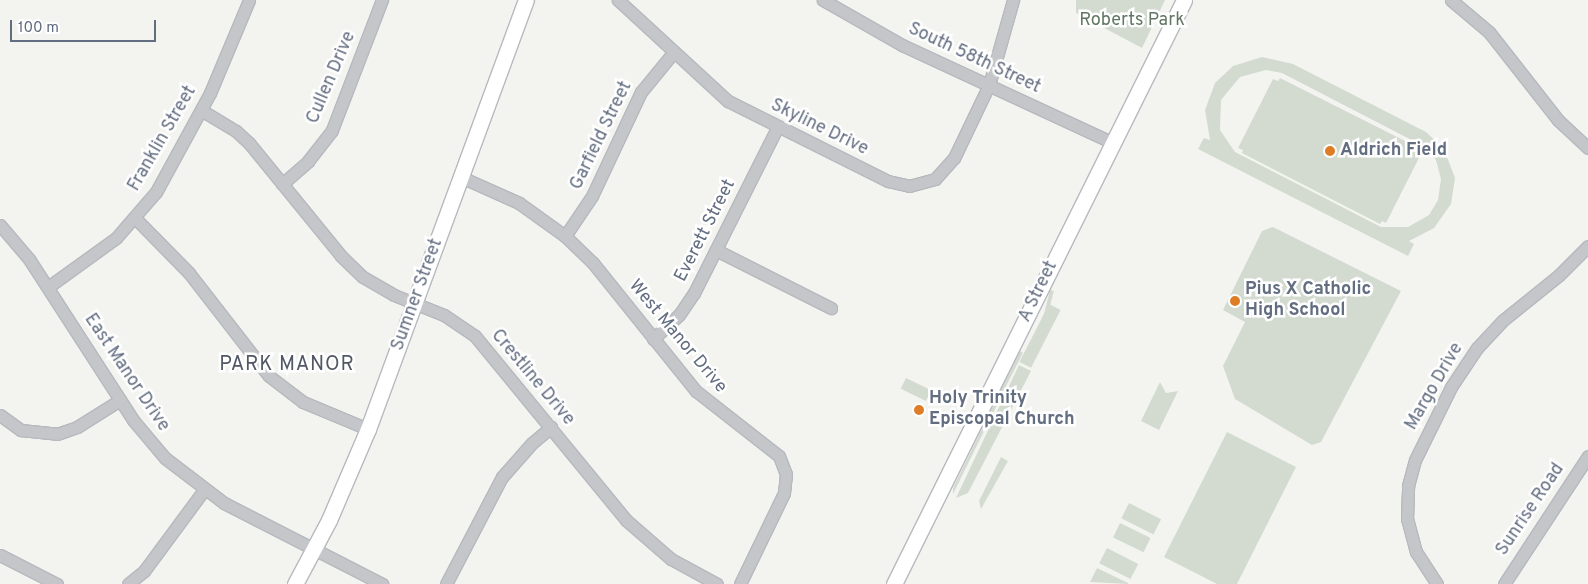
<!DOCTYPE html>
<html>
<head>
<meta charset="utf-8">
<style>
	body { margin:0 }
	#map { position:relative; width:1588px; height:584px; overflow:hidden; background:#f3f4f0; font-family:Overpass,sans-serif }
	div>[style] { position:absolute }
	.green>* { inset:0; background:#d3dbd1; transform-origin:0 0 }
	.roads { filter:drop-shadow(1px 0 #b6b9be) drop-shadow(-1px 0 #b6b9be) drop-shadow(0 1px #b6b9be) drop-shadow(0 -1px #b6b9be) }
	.street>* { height:11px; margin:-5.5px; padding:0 5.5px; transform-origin:5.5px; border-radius:5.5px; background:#c4c6ca }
	.secondary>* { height:15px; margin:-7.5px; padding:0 7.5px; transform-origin:7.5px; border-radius:7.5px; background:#fff }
	.dots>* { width:14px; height:14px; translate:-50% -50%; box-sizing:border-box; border:2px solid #fff; border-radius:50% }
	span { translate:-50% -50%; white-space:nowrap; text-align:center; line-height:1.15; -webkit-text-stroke:5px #fff; paint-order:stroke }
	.park-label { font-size:18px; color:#627763 }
	.street-label { font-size:18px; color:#636d80 }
	.poi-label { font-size:18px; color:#636d80; font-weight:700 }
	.left { translate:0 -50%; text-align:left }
	.quarter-label { font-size:20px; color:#515865; letter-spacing:1px }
	.scale { position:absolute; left:10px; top:20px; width:146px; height:22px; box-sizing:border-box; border:2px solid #636d80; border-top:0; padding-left:6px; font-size:15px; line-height:18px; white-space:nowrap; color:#636d80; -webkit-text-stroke:4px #fff; paint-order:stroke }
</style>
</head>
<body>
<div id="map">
	<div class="green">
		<i style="clip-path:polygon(1076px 0,1165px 0,1142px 48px,1076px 13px)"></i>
		<i style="clip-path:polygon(evenodd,1262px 57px,1293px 64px,1426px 132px,1444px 149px,1455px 178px,1451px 204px,1434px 228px,1409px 241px,1414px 244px,1408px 256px,1198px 149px,1204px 138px,1210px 140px,1205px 110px,1215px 83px,1233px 66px,1262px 57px,1266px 70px,1282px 73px,1425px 147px,1436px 160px,1441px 179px,1438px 200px,1429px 215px,1408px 227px,1381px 227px,1235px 152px,1220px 130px,1221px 100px,1240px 77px,1266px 70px)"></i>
		<i style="clip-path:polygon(1280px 78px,1419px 148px,1417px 152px,1421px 154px,1386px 223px,1382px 221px,1380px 224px,1242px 153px,1243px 150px,1238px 148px,1273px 79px,1278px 81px)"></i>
		<i style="clip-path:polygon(1273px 227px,1401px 291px,1321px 442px,1312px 445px,1235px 399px,1223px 366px,1245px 322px,1223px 310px,1262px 231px)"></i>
		<i style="left:1050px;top:290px;width:4px;height:65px;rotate:14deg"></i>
		<i style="left:1049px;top:304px;width:13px;height:65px;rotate:27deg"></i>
		<i style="clip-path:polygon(1020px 351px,1023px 353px,1001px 396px,998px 395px)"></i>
		<i style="clip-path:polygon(1019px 365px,1031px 371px,968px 493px,956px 498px)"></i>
		<i style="left:906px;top:378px;width:28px;height:12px;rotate:26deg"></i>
		<i style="clip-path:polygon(1160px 382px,1166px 393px,1178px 391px,1159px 430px,1141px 421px)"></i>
		<i style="clip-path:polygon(996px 400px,999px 401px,953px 494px,953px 488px)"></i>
		<i style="clip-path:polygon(1227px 432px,1296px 467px,1237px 584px,1217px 584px,1164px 557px)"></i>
		<i style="clip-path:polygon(1001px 457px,1008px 461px,981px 509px,979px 501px)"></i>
		<i style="left:1129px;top:503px;width:36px;height:17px;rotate:27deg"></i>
		<i style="left:1120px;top:523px;width:34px;height:16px;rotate:26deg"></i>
		<i style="left:1107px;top:548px;width:35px;height:17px;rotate:27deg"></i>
		<i style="clip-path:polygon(1097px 568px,1128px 583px,1128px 584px,1090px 582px)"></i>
	</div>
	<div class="roads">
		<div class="street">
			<i style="left:618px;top:0;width:149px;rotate:42.6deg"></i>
			<i style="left:728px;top:101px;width:179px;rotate:26.6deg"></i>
			<i style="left:888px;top:181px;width:22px;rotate:13deg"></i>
			<i style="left:909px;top:186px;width:27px;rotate:-15deg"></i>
			<i style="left:935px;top:179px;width:28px;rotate:-48deg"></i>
			<i style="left:954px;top:158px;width:81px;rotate:-64.4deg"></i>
			<i style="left:989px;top:85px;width:88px;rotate:-74.2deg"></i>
			<i style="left:823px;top:0;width:91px;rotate:29.7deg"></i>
			<i style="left:902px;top:45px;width:233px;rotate:24.9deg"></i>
			<i style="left:1451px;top:0;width:50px;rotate:40.1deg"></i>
			<i style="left:1489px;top:32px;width:112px;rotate:51.9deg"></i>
			<i style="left:1558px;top:120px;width:41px;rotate:43deg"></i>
			<i style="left:201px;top:110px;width:41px;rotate:31deg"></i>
			<i style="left:236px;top:131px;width:18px;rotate:43deg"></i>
			<i style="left:249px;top:143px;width:146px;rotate:50.8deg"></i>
			<i style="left:341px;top:256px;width:30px;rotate:44deg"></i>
			<i style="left:363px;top:277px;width:36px;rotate:30deg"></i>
			<i style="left:394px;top:295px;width:54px;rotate:21.8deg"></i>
			<i style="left:444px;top:315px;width:37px;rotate:34deg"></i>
			<i style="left:475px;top:336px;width:238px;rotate:50.6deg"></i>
			<i style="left:626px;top:520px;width:60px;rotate:40.9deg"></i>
			<i style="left:671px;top:559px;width:52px;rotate:28.5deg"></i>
			<i style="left:461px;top:177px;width:64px;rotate:24.1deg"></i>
			<i style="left:519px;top:203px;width:57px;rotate:35.7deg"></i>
			<i style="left:565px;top:236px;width:39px;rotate:44deg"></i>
			<i style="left:593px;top:263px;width:164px;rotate:51.2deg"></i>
			<i style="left:696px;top:391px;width:105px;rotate:38.1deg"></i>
			<i style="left:779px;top:456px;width:19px;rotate:69deg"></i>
			<i style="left:786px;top:474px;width:19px;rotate:96deg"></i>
			<i style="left:784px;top:493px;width:101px;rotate:115.8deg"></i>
			<i style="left:282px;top:184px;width:35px;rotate:-41deg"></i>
			<i style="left:308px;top:161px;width:39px;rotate:-52deg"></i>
			<i style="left:332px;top:130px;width:139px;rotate:-69deg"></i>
			<i style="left:135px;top:218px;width:77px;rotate:45.5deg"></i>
			<i style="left:189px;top:273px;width:130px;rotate:52.2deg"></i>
			<i style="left:269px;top:376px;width:43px;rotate:37.4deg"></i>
			<i style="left:303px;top:402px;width:70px;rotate:22.6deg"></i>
			<i style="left:0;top:225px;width:45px;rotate:49.5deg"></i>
			<i style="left:29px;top:259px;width:192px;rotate:57.1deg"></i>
			<i style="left:133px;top:420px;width:50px;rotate:49.9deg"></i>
			<i style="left:165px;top:458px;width:74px;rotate:37.3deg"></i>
			<i style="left:224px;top:503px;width:178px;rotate:27.1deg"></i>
			<i style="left:565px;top:236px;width:48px;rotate:-56deg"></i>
			<i style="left:592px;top:196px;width:115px;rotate:-64.8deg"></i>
			<i style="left:641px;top:92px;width:50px;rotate:-50.6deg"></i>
			<i style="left:716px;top:250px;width:129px;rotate:26.8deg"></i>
			<i style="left:48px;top:287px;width:84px;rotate:-35.8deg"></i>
			<i style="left:116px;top:238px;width:61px;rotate:-49deg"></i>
			<i style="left:156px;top:192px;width:113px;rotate:-61.4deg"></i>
			<i style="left:210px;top:93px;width:101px;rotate:-67.2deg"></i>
			<i style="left:653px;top:339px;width:35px;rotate:-43deg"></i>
			<i style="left:679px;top:315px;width:27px;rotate:-56deg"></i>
			<i style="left:694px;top:293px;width:185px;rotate:-63.3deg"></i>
			<i style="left:0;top:415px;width:26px;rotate:36deg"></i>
			<i style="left:21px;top:430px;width:36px;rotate:6deg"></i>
			<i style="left:57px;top:434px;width:21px;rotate:-19deg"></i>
			<i style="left:77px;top:427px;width:51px;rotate:-32.1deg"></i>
			<i style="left:0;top:555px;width:64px;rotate:27deg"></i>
			<i style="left:128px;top:584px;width:21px;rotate:-39deg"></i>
			<i style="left:144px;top:571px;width:101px;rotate:-53.5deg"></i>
			<i style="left:446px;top:584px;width:121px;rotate:-62.4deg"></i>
			<i style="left:502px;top:477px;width:45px;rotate:-48.6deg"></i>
			<i style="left:532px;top:443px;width:25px;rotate:-40deg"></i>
			<i style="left:1437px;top:584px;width:38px;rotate:-123deg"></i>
			<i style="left:1416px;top:552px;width:34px;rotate:-105deg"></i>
			<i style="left:1407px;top:519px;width:33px;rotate:-88deg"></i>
			<i style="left:1408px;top:486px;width:27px;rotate:-75deg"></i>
			<i style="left:1415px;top:460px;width:81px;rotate:-63.7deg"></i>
			<i style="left:1451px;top:387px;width:47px;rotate:-56.3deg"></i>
			<i style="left:1477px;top:348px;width:37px;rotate:-47deg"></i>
			<i style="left:1502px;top:321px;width:73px;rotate:-38.9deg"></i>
			<i style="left:1559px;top:275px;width:41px;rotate:-45deg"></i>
			<i style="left:1504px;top:584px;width:153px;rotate:-56.7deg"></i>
		</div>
		<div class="secondary">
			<i style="left:295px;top:584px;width:72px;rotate:-62deg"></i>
			<i style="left:329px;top:520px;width:99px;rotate:-66.8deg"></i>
			<i style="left:368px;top:429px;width:457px;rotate:-69.8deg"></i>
			<i style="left:894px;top:584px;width:652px;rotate:-63.59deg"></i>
		</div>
	</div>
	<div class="dots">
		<i style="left:1330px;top:151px;background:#de7d26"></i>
		<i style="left:1235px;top:301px;background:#de7d26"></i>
		<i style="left:919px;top:410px;background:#de7d26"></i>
	</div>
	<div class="park-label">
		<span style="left:1132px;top:21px">Roberts Park</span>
	</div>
	<div class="street-label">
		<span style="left:974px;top:59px;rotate:25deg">South 58th Street</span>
		<span style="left:332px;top:78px;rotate:-67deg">Cullen Drive</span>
		<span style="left:819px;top:128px;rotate:26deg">Skyline Drive</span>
		<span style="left:602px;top:136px;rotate:-64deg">Garfield Street</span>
		<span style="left:163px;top:139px;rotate:-60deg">Franklin Street</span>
		<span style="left:706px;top:231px;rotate:-63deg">Everett Street</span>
		<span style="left:1039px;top:292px;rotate:-64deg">A Street</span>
		<span style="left:418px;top:295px;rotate:-70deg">Sumner Street</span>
		<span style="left:677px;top:337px;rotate:50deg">West Manor Drive</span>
		<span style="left:126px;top:373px;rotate:56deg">East Manor Drive</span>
		<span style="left:532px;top:378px;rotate:50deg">Crestline Drive</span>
		<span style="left:1435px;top:387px;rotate:-60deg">Margo Drive</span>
		<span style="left:1531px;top:510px;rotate:-56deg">Sunrise Road</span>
	</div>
	<div class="poi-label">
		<span class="left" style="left:1340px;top:151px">Aldrich Field</span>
		<span class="left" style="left:1245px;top:301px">Pius X Catholic<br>High School</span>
		<span class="left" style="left:929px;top:410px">Holy Trinity<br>Episcopal Church</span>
	</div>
	<div class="quarter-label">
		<span style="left:287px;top:365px">PARK MANOR</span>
	</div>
	<div class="scale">100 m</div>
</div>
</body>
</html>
